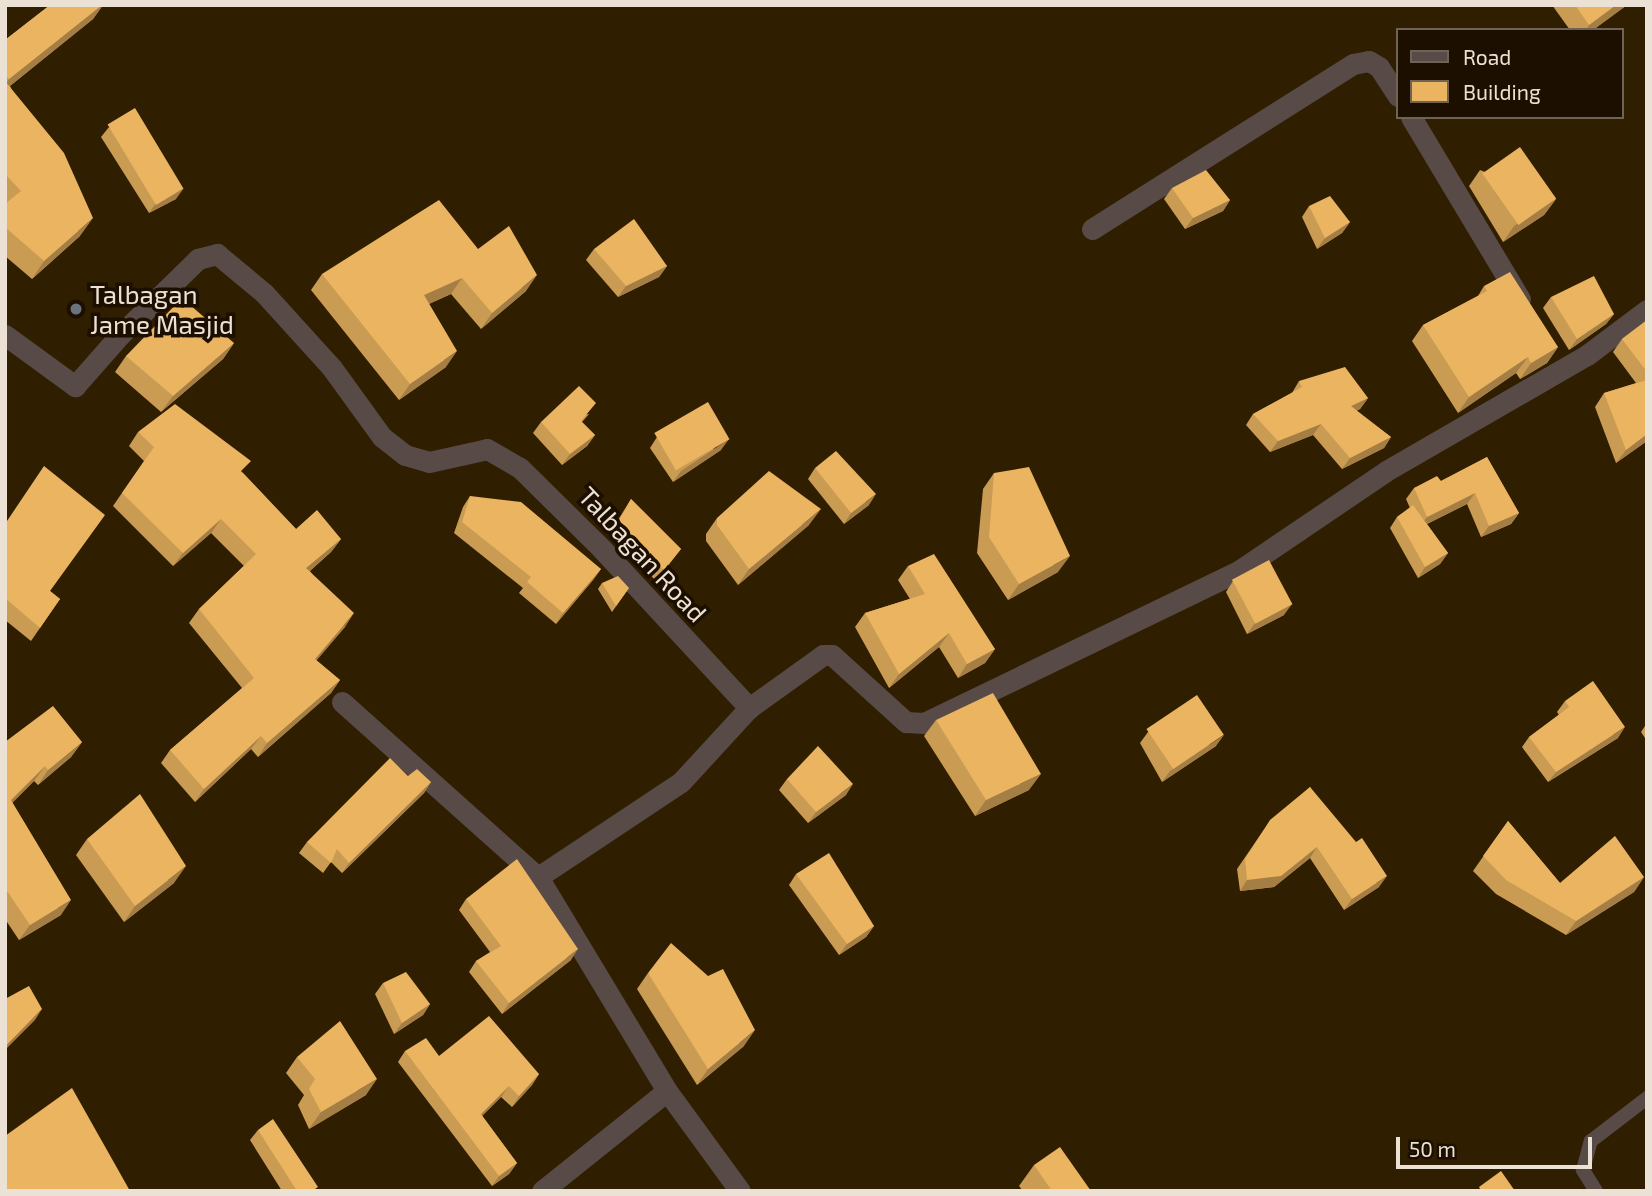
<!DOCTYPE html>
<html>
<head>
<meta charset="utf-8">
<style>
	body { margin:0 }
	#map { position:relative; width:1652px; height:1196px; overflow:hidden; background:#251803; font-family:"Exo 2",sans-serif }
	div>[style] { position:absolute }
	.built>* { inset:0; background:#301e01 }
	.service>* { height:14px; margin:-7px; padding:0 7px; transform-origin:7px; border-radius:7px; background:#574a47 }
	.minor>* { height:21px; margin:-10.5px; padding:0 10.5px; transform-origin:10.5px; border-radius:10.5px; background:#574a47 }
	.wall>* { inset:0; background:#c99b53 }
	.shaded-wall>* { inset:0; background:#a47e44 }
	.building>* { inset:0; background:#eab461; transform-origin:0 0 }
	.dots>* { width:19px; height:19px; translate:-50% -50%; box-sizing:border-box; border:4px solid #1c0f00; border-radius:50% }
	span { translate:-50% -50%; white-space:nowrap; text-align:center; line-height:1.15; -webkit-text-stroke:7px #1c0f00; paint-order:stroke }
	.poi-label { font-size:26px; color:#ebe1d4 }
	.left { translate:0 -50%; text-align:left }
	.street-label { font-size:26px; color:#ebe1d4 }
	.frame { position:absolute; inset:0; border:7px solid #ebe1d4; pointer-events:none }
	.legend { position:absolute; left:1396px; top:28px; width:228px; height:91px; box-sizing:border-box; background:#1c0f00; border:2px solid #6f6355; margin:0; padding:9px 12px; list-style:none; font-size:21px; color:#ebe1d4 }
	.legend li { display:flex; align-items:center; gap:14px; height:35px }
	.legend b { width:35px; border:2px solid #6f6355 }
	.scale { position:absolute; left:1396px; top:1137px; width:196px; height:32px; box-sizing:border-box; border:4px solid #ebe1d4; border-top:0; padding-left:9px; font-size:21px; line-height:24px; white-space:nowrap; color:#ebe1d4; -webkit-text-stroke:5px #1c0f00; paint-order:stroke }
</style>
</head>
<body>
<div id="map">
	<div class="built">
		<i style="clip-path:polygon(evenodd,5px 5px,1647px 5px,1647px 1191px,5px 1191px,5px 5px,1398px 30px,1622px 30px,1622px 117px,1398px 117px,1398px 30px)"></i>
	</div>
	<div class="service">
		<i style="left:1596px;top:1191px;width:25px;rotate:-122deg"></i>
		<i style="left:1583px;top:1170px;width:30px;rotate:-75deg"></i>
		<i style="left:1591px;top:1141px;width:71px;rotate:-37.5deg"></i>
	</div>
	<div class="minor">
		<i style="left:1411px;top:117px;width:212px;rotate:59.1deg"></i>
		<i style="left:1092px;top:229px;width:309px;rotate:-32.3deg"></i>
		<i style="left:1353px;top:64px;width:16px;rotate:-11deg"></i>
		<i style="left:1369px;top:61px;width:12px;rotate:31deg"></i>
		<i style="left:1379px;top:67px;width:35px;rotate:57deg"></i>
		<i style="left:5px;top:335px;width:87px;rotate:36.1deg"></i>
		<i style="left:75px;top:386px;width:68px;rotate:-48.6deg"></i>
		<i style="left:120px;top:335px;width:109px;rotate:-44.3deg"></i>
		<i style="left:198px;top:259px;width:20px;rotate:-15deg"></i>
		<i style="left:217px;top:254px;width:61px;rotate:39.7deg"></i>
		<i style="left:264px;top:293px;width:101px;rotate:47.8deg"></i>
		<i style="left:332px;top:368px;width:85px;rotate:54.1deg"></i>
		<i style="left:382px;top:437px;width:29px;rotate:38deg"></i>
		<i style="left:405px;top:455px;width:25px;rotate:16deg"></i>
		<i style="left:429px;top:462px;width:59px;rotate:-12.6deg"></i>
		<i style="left:487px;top:449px;width:38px;rotate:30deg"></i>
		<i style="left:520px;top:468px;width:115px;rotate:44.6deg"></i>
		<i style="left:602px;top:549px;width:217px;rotate:47.2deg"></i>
		<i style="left:749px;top:708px;width:100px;rotate:132.6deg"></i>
		<i style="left:681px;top:782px;width:172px;rotate:146.4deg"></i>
		<i style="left:538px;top:877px;width:250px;rotate:58.9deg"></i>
		<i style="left:667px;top:1091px;width:124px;rotate:53.9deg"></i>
		<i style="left:342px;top:702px;width:263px;rotate:41.8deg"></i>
		<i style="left:749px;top:708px;width:91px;rotate:-35.6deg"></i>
		<i style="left:823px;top:655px;width:9px"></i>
		<i style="left:832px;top:655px;width:100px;rotate:42.2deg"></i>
		<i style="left:906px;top:722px;width:18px;rotate:3deg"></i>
		<i style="left:924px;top:723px;width:351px;rotate:-25.8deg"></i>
		<i style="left:1240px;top:570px;width:176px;rotate:-34.1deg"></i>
		<i style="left:1386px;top:471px;width:232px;rotate:-30deg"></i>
		<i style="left:1587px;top:355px;width:75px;rotate:-36.9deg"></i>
		<i style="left:542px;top:1191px;width:160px;rotate:-38.7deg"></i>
	</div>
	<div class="wall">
		<i style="clip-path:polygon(50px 5px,103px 5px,93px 19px,10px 86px,80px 236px,32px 279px,5px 256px,5px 40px)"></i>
		<i style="clip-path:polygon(1552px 5px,1627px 5px,1593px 30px,1570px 30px)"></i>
		<i style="clip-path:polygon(109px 127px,176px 199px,149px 213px,101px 137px)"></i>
		<i style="clip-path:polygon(1480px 170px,1556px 199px,1544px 215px,1503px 242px,1469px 186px)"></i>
		<i style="clip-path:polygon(1172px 188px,1230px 200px,1223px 211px,1185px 229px,1164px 199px)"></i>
		<i style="clip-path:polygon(1309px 206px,1350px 222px,1342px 233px,1317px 249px,1302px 217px)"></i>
		<i style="clip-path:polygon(478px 249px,526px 291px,481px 329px,451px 294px,429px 304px,446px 367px,399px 400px,311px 290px,322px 274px)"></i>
		<i style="clip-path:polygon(594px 249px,667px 266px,659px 277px,618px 297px,586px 260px)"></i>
		<i style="clip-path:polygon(1484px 286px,1558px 347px,1547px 363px,1520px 379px,1516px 373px,1458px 413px,1412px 341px,1423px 325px,1478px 296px)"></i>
		<i style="clip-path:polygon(1551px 297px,1614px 314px,1606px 324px,1569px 350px,1543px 308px)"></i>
		<i style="clip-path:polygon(1647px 320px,1647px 441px,1616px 463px,1595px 407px,1604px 393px,1636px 383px,1613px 352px,1622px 339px)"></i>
		<i style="clip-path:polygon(234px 343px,223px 359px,161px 412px,115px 372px,126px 356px)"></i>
		<i style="clip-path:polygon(1299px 381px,1368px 398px,1360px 409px,1356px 411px,1391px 437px,1384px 448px,1342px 469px,1313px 435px,1270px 452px,1246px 425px,1253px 414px,1292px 393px)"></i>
		<i style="clip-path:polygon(589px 414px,582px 422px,595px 435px,587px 446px,562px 465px,533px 433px,541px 422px)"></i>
		<i style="clip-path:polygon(138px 432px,243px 473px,296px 529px,341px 539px,331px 552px,310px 571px,345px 627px,316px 660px,340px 680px,331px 693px,258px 757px,251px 749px,195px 802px,161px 763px,170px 750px,242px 688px,189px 623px,199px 609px,244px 566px,211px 533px,173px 566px,113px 506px,144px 461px,129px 446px)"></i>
		<i style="clip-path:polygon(657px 437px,721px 450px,673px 482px,650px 448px)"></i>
		<i style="clip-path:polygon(1487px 457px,1519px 513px,1511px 524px,1481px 537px,1467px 504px,1427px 524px,1448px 553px,1440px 564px,1418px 578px,1390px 528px,1397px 517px,1410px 508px,1406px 499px,1414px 488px,1441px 481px)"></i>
		<i style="clip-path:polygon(815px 468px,869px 505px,844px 524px,808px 479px)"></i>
		<i style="clip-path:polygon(994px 473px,1058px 572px,1008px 600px,977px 553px,983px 489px)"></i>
		<i style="clip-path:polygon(470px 496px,601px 569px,593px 580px,556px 624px,519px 593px,523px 588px,454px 533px,463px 507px)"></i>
		<i style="clip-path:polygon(631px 499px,681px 549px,656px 581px,644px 568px,641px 572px,637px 560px,610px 533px)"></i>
		<i style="clip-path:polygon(717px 518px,809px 525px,738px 585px,706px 541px,706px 534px)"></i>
		<i style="clip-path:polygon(5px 523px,50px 591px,60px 599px,31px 641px,5px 620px)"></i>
		<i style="clip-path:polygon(908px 566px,995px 649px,985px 663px,958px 678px,939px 647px,889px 688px,855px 627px,865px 613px,910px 599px,898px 580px)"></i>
		<i style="clip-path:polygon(1233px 581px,1284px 615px,1247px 634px,1226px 592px)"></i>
		<i style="clip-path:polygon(602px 583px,629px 588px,612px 612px,598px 589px)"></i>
		<i style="clip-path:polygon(1565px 701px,1618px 738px,1548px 782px,1522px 747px,1529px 737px,1559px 715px,1557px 712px)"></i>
		<i style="clip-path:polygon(936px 720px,1029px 790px,975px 816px,924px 736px)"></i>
		<i style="clip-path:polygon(1647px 723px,1647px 741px,1641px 732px)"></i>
		<i style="clip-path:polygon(1148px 732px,1216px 746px,1162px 782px,1140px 743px)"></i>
		<i style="clip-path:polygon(5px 742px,82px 742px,71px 757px,38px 785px,34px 781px,12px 803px,61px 915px,19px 940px,5px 919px)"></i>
		<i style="clip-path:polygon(408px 776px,431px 782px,424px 793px,342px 873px,331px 862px,323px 873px,299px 853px,307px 842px)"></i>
		<i style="clip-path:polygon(787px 779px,846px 795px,808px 823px,779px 790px)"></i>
		<i style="clip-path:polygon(1310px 787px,1379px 887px,1344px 910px,1310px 858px,1274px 887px,1240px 891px,1237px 869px,1263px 831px)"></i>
		<i style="clip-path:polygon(1508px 821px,1560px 883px,1644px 877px,1634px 892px,1566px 935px,1496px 894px,1473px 871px)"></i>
		<i style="clip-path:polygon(87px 839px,174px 883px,124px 922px,76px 855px)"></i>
		<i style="clip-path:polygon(796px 874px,874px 926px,866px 937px,839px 955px,789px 885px)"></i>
		<i style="clip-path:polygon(466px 899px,571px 960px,502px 1014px,469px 972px,476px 961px,490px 952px,459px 910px)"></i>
		<i style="clip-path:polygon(648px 973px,744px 1046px,697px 1085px,637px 989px)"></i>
		<i style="clip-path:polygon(383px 983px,430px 1004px,423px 1015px,394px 1034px,375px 994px)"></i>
		<i style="clip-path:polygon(405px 1051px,439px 1056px,539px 1074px,532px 1085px,512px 1107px,501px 1097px,482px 1116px,517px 1163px,509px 1174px,492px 1186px,398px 1062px)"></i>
		<i style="clip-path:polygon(297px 1057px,366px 1095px,309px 1129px,298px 1105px,304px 1095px,286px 1073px)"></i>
		<i style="clip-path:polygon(258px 1130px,316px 1191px,282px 1191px,250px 1140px)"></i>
		<i style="clip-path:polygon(1034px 1165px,1091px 1191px,1023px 1191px,1019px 1186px)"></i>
	</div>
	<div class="shaded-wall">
		<i style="clip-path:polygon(102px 5px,103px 5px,93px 19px,5px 90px,5px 85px,9px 79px)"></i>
		<i style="clip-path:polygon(1616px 5px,1627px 5px,1593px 30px,1586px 30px,1589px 25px)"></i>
		<i style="clip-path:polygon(184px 188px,176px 199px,149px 213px,156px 203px)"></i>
		<i style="clip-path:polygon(1556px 199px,1544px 215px,1503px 242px,1514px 226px)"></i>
		<i style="clip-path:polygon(1230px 200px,1223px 211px,1185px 229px,1193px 218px)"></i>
		<i style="clip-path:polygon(93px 218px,80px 236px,32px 279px,44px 261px)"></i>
		<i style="clip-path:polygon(1350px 222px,1342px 233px,1317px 249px,1325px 238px)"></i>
		<i style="clip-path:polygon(667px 266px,659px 277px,618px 297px,626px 286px)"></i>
		<i style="clip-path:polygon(537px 275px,526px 291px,481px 329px,492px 313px)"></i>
		<i style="clip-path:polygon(462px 278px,451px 294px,413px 311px,424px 295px)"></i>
		<i style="clip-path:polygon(1614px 314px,1606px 324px,1569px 350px,1577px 339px)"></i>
		<i style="clip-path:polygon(234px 343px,223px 359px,161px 412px,173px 396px)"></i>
		<i style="clip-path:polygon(1558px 347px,1547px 363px,1520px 379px,1531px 363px)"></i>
		<i style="clip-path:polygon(457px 351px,446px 367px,399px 400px,410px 384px)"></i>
		<i style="clip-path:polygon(1528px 357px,1516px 373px,1458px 413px,1469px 397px)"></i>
		<i style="clip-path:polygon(1368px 398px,1360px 409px,1343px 417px,1351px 406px)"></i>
		<i style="clip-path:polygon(1321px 424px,1313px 435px,1270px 452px,1278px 441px)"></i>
		<i style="clip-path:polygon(1647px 434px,1647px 441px,1616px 463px,1626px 450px)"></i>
		<i style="clip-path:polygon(595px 435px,587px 446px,562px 465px,570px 454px)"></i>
		<i style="clip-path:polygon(1391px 437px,1384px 448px,1342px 469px,1350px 458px)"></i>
		<i style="clip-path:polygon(729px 439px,721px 450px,673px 482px,681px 471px)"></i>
		<i style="clip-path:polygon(1475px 493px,1467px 504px,1419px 528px,1427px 517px)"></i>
		<i style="clip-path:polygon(876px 494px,869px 505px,844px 524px,851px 513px)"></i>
		<i style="clip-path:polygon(821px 509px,809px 525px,738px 585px,749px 569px)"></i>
		<i style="clip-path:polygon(1519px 513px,1511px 524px,1481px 537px,1489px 526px)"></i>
		<i style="clip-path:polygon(221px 519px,211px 533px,173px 566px,183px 553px)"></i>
		<i style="clip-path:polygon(341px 539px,331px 552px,297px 582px,306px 568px)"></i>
		<i style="clip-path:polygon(1448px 553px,1440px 564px,1418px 578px,1425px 567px)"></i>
		<i style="clip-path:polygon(1070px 556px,1058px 572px,1008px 600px,1019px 584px)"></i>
		<i style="clip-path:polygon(601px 569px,593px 580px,556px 624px,563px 613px)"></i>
		<i style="clip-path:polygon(1292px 604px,1284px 615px,1247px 634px,1255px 623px)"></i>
		<i style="clip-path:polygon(354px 613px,345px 627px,306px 673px,315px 659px)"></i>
		<i style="clip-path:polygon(949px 633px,939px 647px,889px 688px,899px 674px)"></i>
		<i style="clip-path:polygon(995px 649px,985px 663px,958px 678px,967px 664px)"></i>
		<i style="clip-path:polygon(340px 680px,331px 693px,258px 757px,267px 743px)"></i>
		<i style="clip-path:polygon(1625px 727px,1618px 738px,1548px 782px,1556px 772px)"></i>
		<i style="clip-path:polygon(1224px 735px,1216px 746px,1162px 782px,1170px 771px)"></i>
		<i style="clip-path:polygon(261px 736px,251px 749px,195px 802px,204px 789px)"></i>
		<i style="clip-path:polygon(82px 742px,71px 757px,38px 785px,48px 770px)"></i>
		<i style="clip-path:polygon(45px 766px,34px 781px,5px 810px,11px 800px)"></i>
		<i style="clip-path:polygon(1041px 774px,1029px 790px,975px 816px,986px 800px)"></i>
		<i style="clip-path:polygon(431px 782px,424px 793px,342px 873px,349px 863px)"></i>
		<i style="clip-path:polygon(853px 784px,846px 795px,808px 823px,816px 812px)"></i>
		<i style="clip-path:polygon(1317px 847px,1310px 858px,1274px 887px,1240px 891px,1247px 880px)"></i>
		<i style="clip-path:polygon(186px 866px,174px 883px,124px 922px,135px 906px)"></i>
		<i style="clip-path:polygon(1387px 876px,1379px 887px,1344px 910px,1352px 899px)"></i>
		<i style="clip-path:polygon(1644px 877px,1634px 892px,1566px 935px,1576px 921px)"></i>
		<i style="clip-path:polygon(71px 900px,61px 915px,19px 940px,30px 925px)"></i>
		<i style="clip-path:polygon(874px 926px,866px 937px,839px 955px,847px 944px)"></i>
		<i style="clip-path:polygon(578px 949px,571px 960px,502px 1014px,509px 1003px)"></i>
		<i style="clip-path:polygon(430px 1004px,423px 1015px,394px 1034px,402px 1023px)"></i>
		<i style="clip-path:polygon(42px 1009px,35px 1020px,5px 1050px,5px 1047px)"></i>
		<i style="clip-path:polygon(755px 1030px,744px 1046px,697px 1085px,708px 1069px)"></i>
		<i style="clip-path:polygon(539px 1074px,532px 1085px,512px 1107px,519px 1096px)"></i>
		<i style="clip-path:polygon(377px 1079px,366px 1095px,309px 1129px,321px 1112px)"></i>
		<i style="clip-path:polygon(509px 1086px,501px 1097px,473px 1125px,481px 1114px)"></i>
		<i style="clip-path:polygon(517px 1163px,509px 1174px,492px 1186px,499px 1176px)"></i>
	</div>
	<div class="building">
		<i style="clip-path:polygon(50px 5px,102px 5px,9px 79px,5px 75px,5px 40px)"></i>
		<i style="clip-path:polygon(1575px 5px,1616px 5px,1589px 25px)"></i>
		<i style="clip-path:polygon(5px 81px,64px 153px,93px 218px,44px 261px,5px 227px,5px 204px,21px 191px,5px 174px)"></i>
		<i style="left:135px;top:108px;width:94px;height:32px;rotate:59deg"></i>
		<i style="left:1520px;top:147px;width:63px;height:46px;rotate:55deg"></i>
		<i style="clip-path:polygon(1206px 170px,1230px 200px,1193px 218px,1172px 188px)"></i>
		<i style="clip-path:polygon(1330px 196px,1350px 222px,1325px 238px,1309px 206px)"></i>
		<i style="clip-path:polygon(439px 200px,478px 249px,509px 226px,537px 275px,492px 313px,462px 278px,424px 295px,457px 351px,410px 384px,322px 274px)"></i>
		<i style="clip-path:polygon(634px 219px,667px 266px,626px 286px,594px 249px)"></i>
		<i style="clip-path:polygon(1510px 272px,1558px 347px,1531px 363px,1528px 357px,1469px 397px,1423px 325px,1487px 291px,1484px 286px)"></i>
		<i style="clip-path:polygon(1594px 276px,1614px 314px,1577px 339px,1551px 297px)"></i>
		<i style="clip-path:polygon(182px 298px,234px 343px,173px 396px,126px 356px)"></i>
		<i style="clip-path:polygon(1647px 320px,1647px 372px,1622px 339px)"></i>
		<i style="clip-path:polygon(1345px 367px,1368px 398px,1351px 406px,1391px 437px,1350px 458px,1321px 424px,1278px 441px,1253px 414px,1302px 387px,1299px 381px)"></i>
		<i style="clip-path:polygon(1647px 380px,1647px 434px,1626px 450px,1604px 393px)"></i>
		<i style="clip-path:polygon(579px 386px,596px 403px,581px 421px,595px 435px,570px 454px,541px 422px)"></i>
		<i style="left:708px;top:402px;width:43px;height:62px;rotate:60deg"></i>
		<i style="clip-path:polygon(175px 404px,251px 461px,241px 471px,296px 529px,317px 510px,341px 539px,306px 568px,354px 613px,315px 659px,340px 680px,267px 743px,261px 736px,204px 789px,170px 750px,254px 678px,199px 609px,256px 554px,221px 519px,183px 553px,122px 493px,154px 447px,138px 432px)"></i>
		<i style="clip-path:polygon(836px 451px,876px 494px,851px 513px,815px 468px)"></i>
		<i style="clip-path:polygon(1487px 457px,1519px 513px,1489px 526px,1475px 493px,1427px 517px,1414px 488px,1437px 476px,1441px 481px)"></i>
		<i style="clip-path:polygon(44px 466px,105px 515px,50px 591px,60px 599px,40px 628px,5px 598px,5px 524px)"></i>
		<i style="clip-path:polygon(1029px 467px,1070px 556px,1019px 584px,989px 537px,994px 473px)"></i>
		<i style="clip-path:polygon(769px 471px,821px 509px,749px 569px,717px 525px,717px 518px)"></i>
		<i style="clip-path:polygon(470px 496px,521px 502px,601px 569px,563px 613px,527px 582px,531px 577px,462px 522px)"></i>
		<i style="clip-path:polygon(631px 499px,681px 549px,664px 570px,652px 558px,649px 562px,644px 549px,618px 522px)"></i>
		<i style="clip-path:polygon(1413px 505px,1448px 553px,1425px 567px,1397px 517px)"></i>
		<i style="clip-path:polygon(934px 554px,995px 649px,967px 664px,949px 633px,899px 674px,865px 613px,925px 594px,908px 566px)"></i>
		<i style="left:1269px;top:560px;width:50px;height:42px;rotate:62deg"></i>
		<i style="clip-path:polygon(618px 576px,629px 588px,616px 606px,602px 583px)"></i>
		<i style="clip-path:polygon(1593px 681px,1625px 727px,1556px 772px,1529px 737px,1569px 707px,1565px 701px)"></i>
		<i style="clip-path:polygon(993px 693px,1041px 774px,986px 800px,936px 720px)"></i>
		<i style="left:1197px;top:695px;width:48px;height:61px;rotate:56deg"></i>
		<i style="clip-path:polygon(53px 706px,82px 742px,48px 770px,45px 766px,11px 800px,71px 900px,30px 925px,5px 888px,5px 836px,7px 834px,5px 832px,5px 742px)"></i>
		<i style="clip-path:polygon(818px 746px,853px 784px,816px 812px,787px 779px)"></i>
		<i style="clip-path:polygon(390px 758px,408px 776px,417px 769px,431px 782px,349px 863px,337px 849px,331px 863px,307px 842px)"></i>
		<i style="clip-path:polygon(1310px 787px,1356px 842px,1362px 838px,1387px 876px,1352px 899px,1317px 847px,1281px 876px,1247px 880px,1245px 859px,1270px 820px)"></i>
		<i style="clip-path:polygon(140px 794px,186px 866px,135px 906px,87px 839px)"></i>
		<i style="clip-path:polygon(1508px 821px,1560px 883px,1615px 836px,1644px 877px,1576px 921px,1506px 880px,1483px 856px)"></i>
		<i style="clip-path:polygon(829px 853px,874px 926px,847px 944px,796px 874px)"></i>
		<i style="clip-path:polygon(517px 859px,578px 949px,509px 1003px,476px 961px,501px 946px,466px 899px)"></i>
		<i style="clip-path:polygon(671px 943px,708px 976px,723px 969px,755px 1030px,708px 1069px,648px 973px)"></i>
		<i style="clip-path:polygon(406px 972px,430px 1004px,402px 1023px,383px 983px)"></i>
		<i style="clip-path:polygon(29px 986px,42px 1009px,5px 1047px,5px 999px)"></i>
		<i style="clip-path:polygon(489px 1016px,539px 1074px,519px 1096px,509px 1086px,481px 1114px,517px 1163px,499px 1176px,405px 1051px,426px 1038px,439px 1056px)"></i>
		<i style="clip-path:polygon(340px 1021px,377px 1079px,321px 1112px,309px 1089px,315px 1079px,297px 1057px)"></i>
		<i style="clip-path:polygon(72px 1088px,130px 1191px,5px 1191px,5px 1136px)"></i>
		<i style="clip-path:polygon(273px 1119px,318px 1187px,312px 1191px,297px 1191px,258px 1130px)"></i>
		<i style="clip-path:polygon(1060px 1147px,1091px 1191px,1052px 1191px,1034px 1165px)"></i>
		<i style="clip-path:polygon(1501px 1171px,1515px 1191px,1481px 1191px,1479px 1187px)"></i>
	</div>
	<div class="dots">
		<i style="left:76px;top:309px;background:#6b7280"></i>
	</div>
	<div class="poi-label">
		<span class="left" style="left:90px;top:309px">Talbagan<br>Jame Masjid</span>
	</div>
	<div class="street-label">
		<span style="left:643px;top:554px;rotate:47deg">Talbagan Road</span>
	</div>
	<div class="frame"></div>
	<ul class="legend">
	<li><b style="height:9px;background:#574a47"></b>Road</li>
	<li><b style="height:19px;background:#eab461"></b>Building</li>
	</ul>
	<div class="scale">50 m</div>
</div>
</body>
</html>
